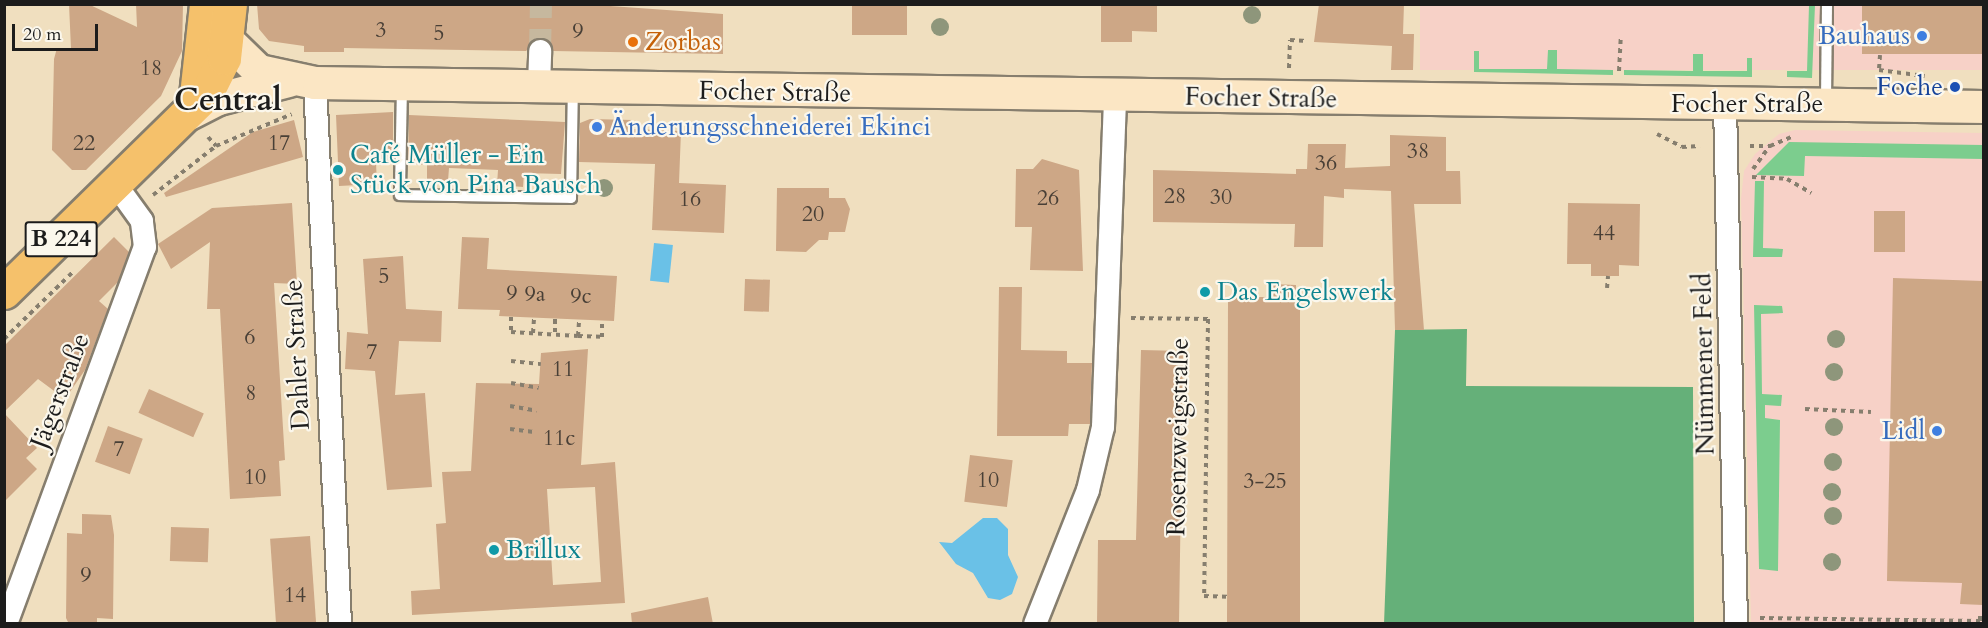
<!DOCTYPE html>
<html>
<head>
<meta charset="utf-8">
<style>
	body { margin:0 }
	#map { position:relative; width:1988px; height:628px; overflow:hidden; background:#f0dfbf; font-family:Cardo,serif }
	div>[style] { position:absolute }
	.built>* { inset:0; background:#f7d1c7; transform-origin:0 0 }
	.green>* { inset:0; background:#7ccd8e }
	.forest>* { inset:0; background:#65b079 }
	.water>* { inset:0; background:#6ac1e7; transform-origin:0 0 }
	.building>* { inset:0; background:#cda786; transform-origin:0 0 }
	.street-tunnel>* { height:22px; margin-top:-11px; transform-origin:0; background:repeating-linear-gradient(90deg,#c6b89e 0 22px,transparent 0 33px) }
	.path>* { height:4px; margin-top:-2px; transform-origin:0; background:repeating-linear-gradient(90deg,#867e6e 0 4.5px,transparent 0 9px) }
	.roads { filter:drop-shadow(2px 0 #867e6e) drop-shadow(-2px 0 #867e6e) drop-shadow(0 2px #867e6e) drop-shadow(0 -2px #867e6e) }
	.lane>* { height:10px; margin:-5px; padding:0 5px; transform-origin:5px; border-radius:5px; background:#fff }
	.street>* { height:22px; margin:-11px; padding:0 11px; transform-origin:11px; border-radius:11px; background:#fff }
	.secondary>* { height:32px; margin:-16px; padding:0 16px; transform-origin:16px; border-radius:16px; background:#fbe6c4 }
	.primary>* { height:33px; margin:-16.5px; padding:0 16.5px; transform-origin:16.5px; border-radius:16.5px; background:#f5c16b }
	.trees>* { width:18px; height:18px; margin:-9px; border-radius:50%; background:#8e967b }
	.dots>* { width:16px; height:16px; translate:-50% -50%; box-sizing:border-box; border:3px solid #fbf7ec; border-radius:50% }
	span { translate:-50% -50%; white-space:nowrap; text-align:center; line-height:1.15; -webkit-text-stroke:4.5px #fbf7ec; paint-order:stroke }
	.number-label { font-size:22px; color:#483f36 }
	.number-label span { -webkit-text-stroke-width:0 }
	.shield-label span { padding:2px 4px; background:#fbf7ec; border:2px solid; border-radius:4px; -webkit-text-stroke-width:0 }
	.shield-label { font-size:24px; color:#1c1c1c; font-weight:700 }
	.shop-label { font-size:26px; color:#366cbe }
	.right { translate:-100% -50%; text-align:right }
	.left { translate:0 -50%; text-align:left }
	.food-label { font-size:26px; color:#c56008 }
	.transit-label { font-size:26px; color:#164399 }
	.street-label { font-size:26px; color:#1c1c1c }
	.culture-label { font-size:26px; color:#0d838f }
	.district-label { font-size:32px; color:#1c1c1c; font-weight:700 }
	.frame { position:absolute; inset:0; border:6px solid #1c1c1c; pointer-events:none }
	.scale { position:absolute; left:12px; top:24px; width:86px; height:27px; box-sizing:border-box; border:3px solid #1c1c1c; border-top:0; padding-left:8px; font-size:18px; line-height:21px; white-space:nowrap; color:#1c1c1c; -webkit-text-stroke:4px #fbf7ec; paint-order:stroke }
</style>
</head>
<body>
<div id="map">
	<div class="built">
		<i style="left:1420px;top:5px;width:563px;height:65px"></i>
		<i style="clip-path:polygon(1795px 130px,1983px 133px,1983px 623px,1751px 623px,1741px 199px,1744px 171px,1755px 154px,1779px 134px)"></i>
	</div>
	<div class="green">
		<i style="clip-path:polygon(1809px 5px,1815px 5px,1812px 78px,1787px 77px,1787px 71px,1807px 71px)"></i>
		<i style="clip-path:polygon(1548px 50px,1557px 50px,1557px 69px,1613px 70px,1613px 75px,1474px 72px,1474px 51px,1479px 51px,1479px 69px,1547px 69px)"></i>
		<i style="clip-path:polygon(1693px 54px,1703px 54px,1703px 71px,1747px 71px,1747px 58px,1752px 58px,1752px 77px,1624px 75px,1624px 70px,1693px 71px)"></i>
		<i style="clip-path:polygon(1789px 142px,1983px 145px,1983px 159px,1805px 156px,1804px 176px,1756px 175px)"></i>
		<i style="clip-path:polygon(1755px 181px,1764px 181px,1763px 248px,1783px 249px,1782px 257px,1753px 257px)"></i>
		<i style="clip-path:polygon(1754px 305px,1782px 306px,1783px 313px,1761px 314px,1762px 394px,1782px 395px,1781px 406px,1765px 405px,1765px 418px,1780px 420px,1778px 571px,1759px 569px)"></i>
	</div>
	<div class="forest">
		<i style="clip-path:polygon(1467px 329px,1466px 386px,1693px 387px,1694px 623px,1384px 624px,1395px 330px)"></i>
	</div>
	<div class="water">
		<i style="left:654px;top:243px;width:19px;height:38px;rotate:6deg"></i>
		<i style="clip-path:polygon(983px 518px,997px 518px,1008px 529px,1008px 555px,1018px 577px,1012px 594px,1000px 600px,988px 598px,973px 573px,956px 564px,939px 542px,952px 543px)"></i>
	</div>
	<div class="building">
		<i style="clip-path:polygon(69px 4px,88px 4px,137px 27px,136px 4px,183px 4px,182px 51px,161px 96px,86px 170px,72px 170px,52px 150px,54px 59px,57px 48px,71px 49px)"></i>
		<i style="clip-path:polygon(257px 4px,582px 4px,723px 14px,723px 54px,553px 51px,540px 38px,526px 51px,344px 48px,344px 52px,304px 52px,304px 46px,269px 41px,259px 29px)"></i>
		<i style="left:852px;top:4px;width:55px;height:31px"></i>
		<i style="clip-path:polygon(1101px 4px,1157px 4px,1157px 32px,1132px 31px,1132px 42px,1101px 42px)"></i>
		<i style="clip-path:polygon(1319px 4px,1404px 4px,1403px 34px,1414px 34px,1413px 70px,1391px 70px,1392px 46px,1314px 42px)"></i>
		<i style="left:1862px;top:4px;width:121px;height:50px"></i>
		<i style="clip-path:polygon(393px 112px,393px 164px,376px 163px,377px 184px,339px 186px,336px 115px)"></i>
		<i style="clip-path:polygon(409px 115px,565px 122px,561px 174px,524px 173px,523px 187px,497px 185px,498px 170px,449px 168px,448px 181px,427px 180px,427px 165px,408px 164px)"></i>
		<i style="clip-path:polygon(590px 119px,633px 120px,633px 129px,681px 131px,679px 183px,726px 185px,724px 233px,652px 230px,655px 164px,579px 162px,580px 123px)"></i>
		<i style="clip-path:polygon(294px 120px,303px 157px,166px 197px,164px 193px,253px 132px)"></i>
		<i style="clip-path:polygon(1390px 135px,1446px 137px,1446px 171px,1460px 171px,1461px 204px,1414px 204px,1424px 330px,1395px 330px,1391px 191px,1344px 189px,1344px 198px,1324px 196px,1323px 247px,1294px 247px,1295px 224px,1153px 222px,1153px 170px,1296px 174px,1296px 169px,1307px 169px,1308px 144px,1346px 144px,1345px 168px,1390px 166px)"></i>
		<i style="clip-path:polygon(1042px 159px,1079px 170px,1083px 271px,1030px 270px,1032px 227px,1015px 227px,1016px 169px,1033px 169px)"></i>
		<i style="clip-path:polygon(777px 188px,829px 188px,829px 198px,845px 198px,850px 209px,845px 232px,829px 232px,828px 240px,819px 240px,806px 252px,776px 251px)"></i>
		<i style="clip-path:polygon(292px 203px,297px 284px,274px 283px,285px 460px,279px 461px,281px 496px,230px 499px,220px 309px,207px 309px,210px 242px,171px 269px,158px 244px,212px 208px)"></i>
		<i style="clip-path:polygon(1568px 203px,1640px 204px,1639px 266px,1619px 265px,1619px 276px,1591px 276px,1591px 264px,1567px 264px)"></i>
		<i style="left:1874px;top:211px;width:31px;height:41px"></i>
		<i style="clip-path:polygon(114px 237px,129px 252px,118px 282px,99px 301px,108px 309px,85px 370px,65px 399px,38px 379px,4px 412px,4px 346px)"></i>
		<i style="clip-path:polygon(462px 237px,489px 238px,487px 269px,617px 276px,614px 321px,499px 316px,500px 310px,458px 309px)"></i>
		<i style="clip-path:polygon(403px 256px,406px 309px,442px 311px,441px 342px,399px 341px,395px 395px,425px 393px,432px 487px,387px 490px,375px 371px,345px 369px,347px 332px,368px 334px,363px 259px)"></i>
		<i style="clip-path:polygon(1893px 278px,1983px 281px,1983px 605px,1960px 604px,1962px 583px,1887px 581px)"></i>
		<i style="left:745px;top:279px;width:25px;height:32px;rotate:2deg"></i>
		<i style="clip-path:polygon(1272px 284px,1296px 285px,1296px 299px,1300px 299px,1300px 624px,1227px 624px,1228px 297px,1271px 297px)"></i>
		<i style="clip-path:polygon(999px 287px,1022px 287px,1021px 350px,1067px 351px,1067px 363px,1092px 363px,1090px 424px,1069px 424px,1068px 436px,997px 436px)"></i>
		<i style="clip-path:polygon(evenodd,588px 349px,581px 465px,615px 462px,625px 603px,412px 615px,411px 591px,440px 589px,436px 524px,446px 523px,442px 472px,471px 471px,476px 383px,539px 384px,541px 353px,588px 349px,595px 487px,601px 582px,553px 585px,547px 489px,595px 487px)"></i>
		<i style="clip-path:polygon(1141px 350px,1183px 351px,1179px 624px,1097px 624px,1098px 540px,1136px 540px)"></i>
		<i style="left:149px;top:389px;width:60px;height:26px;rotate:24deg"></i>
		<i style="clip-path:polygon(4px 413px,37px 448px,26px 458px,37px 469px,4px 502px)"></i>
		<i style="left:108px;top:426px;width:37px;height:38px;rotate:20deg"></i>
		<i style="left:970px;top:455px;width:43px;height:47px;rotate:7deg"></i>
		<i style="clip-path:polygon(82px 514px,111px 515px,114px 535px,113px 619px,97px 618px,97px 624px,69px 624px,66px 618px,67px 533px,82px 534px)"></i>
		<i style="left:171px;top:527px;width:38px;height:34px;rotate:2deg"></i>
		<i style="left:310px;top:536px;width:88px;height:40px;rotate:86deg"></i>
		<i style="clip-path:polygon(708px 597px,713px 624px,632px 624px,631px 613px)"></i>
	</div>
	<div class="street-tunnel">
		<i style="left:540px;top:51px;width:47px;rotate:-88.8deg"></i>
	</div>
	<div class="path">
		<i style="left:1880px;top:55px;width:15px;rotate:94deg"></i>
		<i style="left:1879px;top:70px;width:46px;rotate:7.4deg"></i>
		<i style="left:1289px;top:68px;width:28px;rotate:-88deg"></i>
		<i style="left:1290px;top:40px;width:17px;rotate:3deg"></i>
		<i style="left:1619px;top:71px;width:34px;rotate:-87deg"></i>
		<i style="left:1657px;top:134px;width:28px;rotate:27deg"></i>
		<i style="left:1682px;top:147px;width:18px;rotate:-3deg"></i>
		<i style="left:208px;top:137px;width:12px;rotate:48deg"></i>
		<i style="left:216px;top:146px;width:82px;rotate:-22.8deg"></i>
		<i style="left:1750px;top:146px;width:20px"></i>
		<i style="left:1770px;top:146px;width:26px;rotate:-23deg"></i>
		<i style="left:1753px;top:169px;width:29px;rotate:-54deg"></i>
		<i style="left:1752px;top:177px;width:35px;rotate:3deg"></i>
		<i style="left:1787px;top:179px;width:28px;rotate:30deg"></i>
		<i style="left:153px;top:195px;width:80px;rotate:-37.9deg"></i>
		<i style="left:1607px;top:288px;width:12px;rotate:-85deg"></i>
		<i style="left:511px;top:317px;width:15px;rotate:90deg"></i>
		<i style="left:511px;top:332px;width:67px;rotate:3.4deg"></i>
		<i style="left:578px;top:336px;width:24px;rotate:2deg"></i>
		<i style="left:602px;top:337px;width:15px;rotate:-90deg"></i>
		<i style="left:1131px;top:318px;width:77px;rotate:0.7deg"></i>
		<i style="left:1208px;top:319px;width:277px;rotate:90.8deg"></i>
		<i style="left:1204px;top:596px;width:24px;rotate:2deg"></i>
		<i style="left:555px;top:319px;width:16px;rotate:90deg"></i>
		<i style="left:533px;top:333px;width:15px;rotate:-86deg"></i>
		<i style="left:578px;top:336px;width:15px;rotate:-86deg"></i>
		<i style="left:4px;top:339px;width:98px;rotate:-44.2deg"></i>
		<i style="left:511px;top:361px;width:30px;rotate:6deg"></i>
		<i style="left:511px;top:383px;width:28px;rotate:10deg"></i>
		<i style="left:510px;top:406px;width:27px;rotate:10deg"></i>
		<i style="left:1805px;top:409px;width:66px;rotate:2.6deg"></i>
		<i style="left:510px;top:429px;width:26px;rotate:7deg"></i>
		<i style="left:1760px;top:618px;width:220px;rotate:0.8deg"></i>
		<i style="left:1980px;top:621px;width:8px;rotate:-90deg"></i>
	</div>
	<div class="roads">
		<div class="lane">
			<i style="left:402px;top:86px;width:109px;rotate:91.1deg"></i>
			<i style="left:400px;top:195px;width:171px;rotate:1deg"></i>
			<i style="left:571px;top:198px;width:110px;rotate:-89deg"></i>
			<i style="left:1826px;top:101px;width:97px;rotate:-89.4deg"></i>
		</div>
		<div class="street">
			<i style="left:315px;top:83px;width:542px;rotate:87.35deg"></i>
			<i style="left:539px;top:86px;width:35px;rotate:-88deg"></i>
			<i style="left:1725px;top:103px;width:521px;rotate:88.79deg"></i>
			<i style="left:6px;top:624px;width:402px;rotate:-69.8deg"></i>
			<i style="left:145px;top:247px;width:26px;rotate:-97deg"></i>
			<i style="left:142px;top:221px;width:44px;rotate:-125.8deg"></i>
			<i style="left:1035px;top:624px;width:144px;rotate:-68.4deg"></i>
			<i style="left:1088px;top:490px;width:65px;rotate:-76.6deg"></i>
			<i style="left:1103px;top:427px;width:330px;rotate:-87.9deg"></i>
		</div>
		<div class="secondary">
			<i style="left:228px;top:41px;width:43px;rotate:44.1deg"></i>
			<i style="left:259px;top:71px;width:57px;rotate:12.1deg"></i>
			<i style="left:315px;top:83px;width:1669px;rotate:0.82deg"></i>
			<i style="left:189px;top:114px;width:34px;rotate:-27deg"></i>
			<i style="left:219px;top:99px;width:72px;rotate:-14.4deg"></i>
		</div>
		<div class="primary">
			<i style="left:196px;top:95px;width:92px;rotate:-83.7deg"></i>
			<i style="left:4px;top:292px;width:283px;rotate:-44.4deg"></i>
			<i style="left:206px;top:94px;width:40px;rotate:-63.4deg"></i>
			<i style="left:224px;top:58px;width:54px;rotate:-83.7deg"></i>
		</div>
	</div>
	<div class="trees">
		<i style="left:1252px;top:15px"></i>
		<i style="left:940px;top:27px"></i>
		<i style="left:604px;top:188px"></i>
		<i style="left:1836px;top:339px"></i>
		<i style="left:1834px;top:372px"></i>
		<i style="left:1834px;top:427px"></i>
		<i style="left:1833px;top:462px"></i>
		<i style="left:1832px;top:492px"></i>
		<i style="left:1833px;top:516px"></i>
		<i style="left:1832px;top:562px"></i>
	</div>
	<div class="dots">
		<i style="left:1922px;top:36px;background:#3f7fe0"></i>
		<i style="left:633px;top:42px;background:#e8710a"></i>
		<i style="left:1955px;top:87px;background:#1a4fb4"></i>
		<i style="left:597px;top:127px;background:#3f7fe0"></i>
		<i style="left:338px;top:170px;background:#0f9aa8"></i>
		<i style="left:1205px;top:292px;background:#0f9aa8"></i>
		<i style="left:1937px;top:431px;background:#3f7fe0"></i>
		<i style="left:494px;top:550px;background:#0f9aa8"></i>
	</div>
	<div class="number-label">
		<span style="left:381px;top:31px">3</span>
		<span style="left:578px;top:32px">9</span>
		<span style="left:439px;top:34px">5</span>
		<span style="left:151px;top:69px">18</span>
		<span style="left:84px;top:144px">22</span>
		<span style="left:279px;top:144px">17</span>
		<span style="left:1418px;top:152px">38</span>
		<span style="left:1326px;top:164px">36</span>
		<span style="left:1175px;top:197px">28</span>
		<span style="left:1221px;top:198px">30</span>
		<span style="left:1048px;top:199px">26</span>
		<span style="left:690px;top:200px">16</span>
		<span style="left:813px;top:215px">20</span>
		<span style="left:1604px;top:234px">44</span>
		<span style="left:384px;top:277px">5</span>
		<span style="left:512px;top:294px">9</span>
		<span style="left:535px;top:295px">9a</span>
		<span style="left:581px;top:297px">9c</span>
		<span style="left:250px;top:338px">6</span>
		<span style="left:372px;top:353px">7</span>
		<span style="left:563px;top:370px">11</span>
		<span style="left:251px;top:394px">8</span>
		<span style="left:559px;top:439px">11c</span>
		<span style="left:119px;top:450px">7</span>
		<span style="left:255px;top:478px">10</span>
		<span style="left:988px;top:481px">10</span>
		<span style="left:1265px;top:482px">3-25</span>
		<span style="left:86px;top:576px">9</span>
		<span style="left:295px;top:596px">14</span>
	</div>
	<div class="shield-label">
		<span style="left:61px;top:239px">B 224</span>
	</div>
	<div class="shop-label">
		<span class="right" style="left:1910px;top:36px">Bauhaus</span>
		<span class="left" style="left:609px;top:127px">Änderungsschneiderei Ekinci</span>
		<span class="right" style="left:1925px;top:431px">Lidl</span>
	</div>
	<div class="food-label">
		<span class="left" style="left:645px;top:42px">Zorbas</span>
	</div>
	<div class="transit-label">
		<span class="right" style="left:1943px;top:87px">Foche</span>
	</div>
	<div class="street-label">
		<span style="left:775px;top:92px;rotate:1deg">Focher Straße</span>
		<span style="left:1261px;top:98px;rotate:1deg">Focher Straße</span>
		<span style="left:1747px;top:104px">Focher Straße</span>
		<span style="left:297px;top:355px;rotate:-93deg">Dahler Straße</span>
		<span style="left:1704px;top:364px;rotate:-91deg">Nümmener Feld</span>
		<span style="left:60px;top:391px;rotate:-69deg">Jägerstraße</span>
		<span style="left:1178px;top:437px;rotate:-89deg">Rosenzweigstraße</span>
	</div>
	<div class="culture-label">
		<span class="left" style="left:350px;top:170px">Café Müller - Ein<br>Stück von Pina Bausch</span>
		<span class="left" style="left:1217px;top:292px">Das Engelswerk</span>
		<span class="left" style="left:506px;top:550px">Brillux</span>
	</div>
	<div class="district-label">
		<span style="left:228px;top:100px">Central</span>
	</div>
	<div class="frame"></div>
	<div class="scale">20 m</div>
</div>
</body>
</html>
